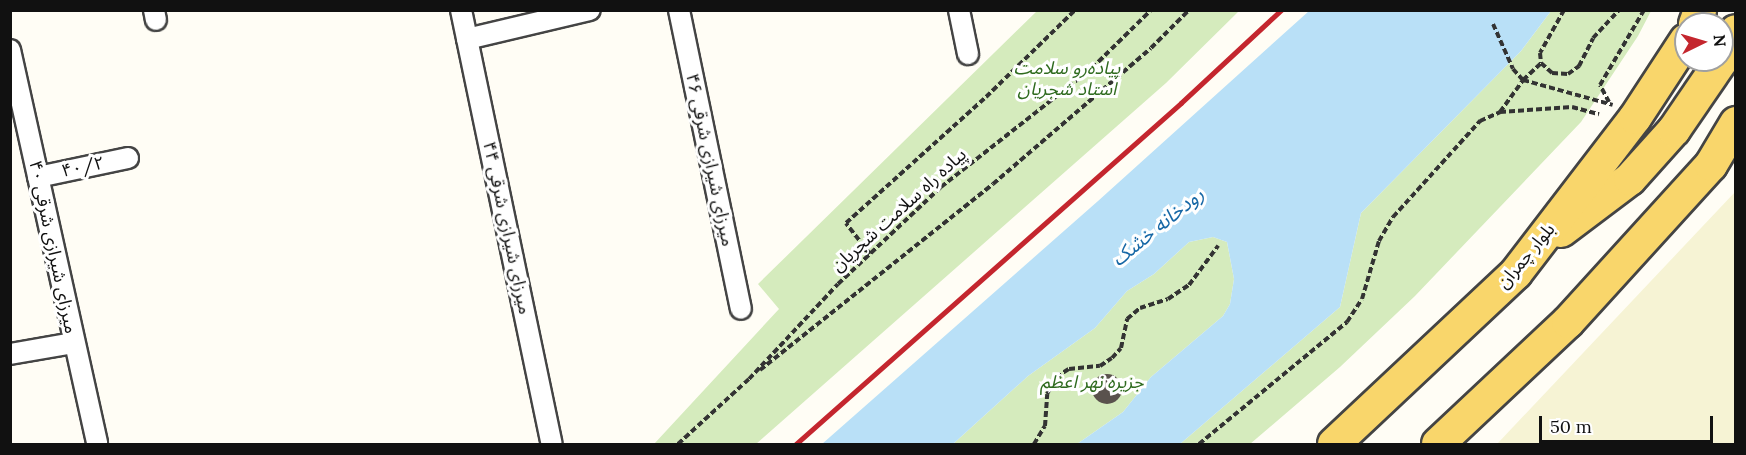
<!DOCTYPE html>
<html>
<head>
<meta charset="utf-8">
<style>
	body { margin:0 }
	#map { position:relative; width:1746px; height:455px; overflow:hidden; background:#fffdf5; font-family:Lora,"Noto Sans Arabic",serif }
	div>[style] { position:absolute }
	.farmland>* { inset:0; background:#f6f3d4 }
	.green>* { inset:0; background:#d5ebbd }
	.water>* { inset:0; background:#b9e0f7 }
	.building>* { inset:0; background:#5a524d }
	.round { border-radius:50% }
	.path>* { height:4px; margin-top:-2px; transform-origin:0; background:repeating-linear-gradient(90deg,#333 0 6px,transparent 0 9px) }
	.roads { filter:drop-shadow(2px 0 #444) drop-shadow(-2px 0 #444) drop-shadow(0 2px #444) drop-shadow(0 -2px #444) }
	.minor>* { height:20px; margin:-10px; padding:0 10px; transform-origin:10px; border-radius:10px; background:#fff }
	.primary>* { height:32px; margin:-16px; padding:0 16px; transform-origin:16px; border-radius:16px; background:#f9d66b }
	.rail>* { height:4.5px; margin:-2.25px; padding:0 2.25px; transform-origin:2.25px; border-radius:2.25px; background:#c4262e }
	span { translate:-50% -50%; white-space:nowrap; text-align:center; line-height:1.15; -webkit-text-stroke:6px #fff; paint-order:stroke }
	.park-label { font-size:18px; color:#2f6b1f; font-style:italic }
	.street-label { font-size:18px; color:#111 }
	.water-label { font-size:20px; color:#1768a6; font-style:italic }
	.frame { position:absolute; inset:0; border:12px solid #111; pointer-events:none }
	.north { position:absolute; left:1674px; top:12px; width:60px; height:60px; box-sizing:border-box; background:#fff; border:2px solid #a0a0a0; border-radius:50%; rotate:85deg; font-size:16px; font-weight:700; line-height:24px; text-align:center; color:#111 }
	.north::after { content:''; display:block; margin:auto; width:21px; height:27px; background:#c4262e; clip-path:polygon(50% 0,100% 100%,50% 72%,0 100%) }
	.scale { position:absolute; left:1539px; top:416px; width:174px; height:27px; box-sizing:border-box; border:3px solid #111; border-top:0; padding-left:8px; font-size:18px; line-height:21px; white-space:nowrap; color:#111; -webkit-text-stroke:4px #fff; paint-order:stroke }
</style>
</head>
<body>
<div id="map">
	<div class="farmland">
		<i style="clip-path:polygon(1735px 192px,1735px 444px,1497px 444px)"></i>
	</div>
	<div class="green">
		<i style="clip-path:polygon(1037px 11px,1239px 11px,1166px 83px,756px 444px,654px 444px,779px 309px,758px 284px)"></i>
		<i style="clip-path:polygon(1551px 11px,1651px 11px,1638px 36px,1581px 122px,1415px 296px,1340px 367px,1250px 444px,1180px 444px,1340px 307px,1361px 213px,1521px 51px)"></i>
		<i style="clip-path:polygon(1213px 237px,1227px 242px,1234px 279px,1230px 304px,1223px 316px,1151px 377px,1123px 412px,1077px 444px,953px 444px,1028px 376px,1095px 328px,1127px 291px,1154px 274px,1189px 242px)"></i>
	</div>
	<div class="water">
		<i style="clip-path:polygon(1309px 11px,1551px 11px,1521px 51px,1361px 213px,1340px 307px,1180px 444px,1077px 444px,1123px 412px,1151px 377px,1223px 316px,1230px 304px,1234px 279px,1227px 242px,1213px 237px,1189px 242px,1154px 274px,1127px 291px,1095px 328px,1028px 376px,953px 444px,822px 444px,1098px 201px)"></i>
	</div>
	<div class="building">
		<i class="round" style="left:1092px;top:374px;width:30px;height:30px"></i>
	</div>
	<div class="path">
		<i style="left:1564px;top:10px;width:49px;rotate:119.2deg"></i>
		<i style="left:1540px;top:53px;width:10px;rotate:84deg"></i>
		<i style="left:1541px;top:63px;width:15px;rotate:42deg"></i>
		<i style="left:1552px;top:73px;width:16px;rotate:4deg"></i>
		<i style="left:1568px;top:74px;width:14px;rotate:-36deg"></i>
		<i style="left:1579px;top:66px;width:31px;rotate:-63deg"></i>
		<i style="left:1593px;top:38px;width:38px;rotate:-47deg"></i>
		<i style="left:1493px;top:24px;width:49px;rotate:66deg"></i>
		<i style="left:1513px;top:69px;width:15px;rotate:48deg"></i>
		<i style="left:1523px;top:80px;width:93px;rotate:15.5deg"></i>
		<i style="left:1609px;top:102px;width:19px;rotate:-118deg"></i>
		<i style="left:1600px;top:85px;width:87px;rotate:-59.6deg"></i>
		<i style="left:1500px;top:112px;width:39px;rotate:-54deg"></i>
		<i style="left:1523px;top:80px;width:25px;rotate:-43deg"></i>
		<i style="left:870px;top:254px;width:39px;rotate:-128deg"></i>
		<i style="left:846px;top:223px;width:188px;rotate:-42deg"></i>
		<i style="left:986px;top:97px;width:124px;rotate:-44.3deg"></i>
		<i style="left:760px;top:370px;width:298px;rotate:-38.6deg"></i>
		<i style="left:993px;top:184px;width:208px;rotate:-40.7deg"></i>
		<i style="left:1151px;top:48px;width:54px;rotate:-45deg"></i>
		<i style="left:678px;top:444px;width:96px;rotate:-42.5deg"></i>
		<i style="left:749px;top:379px;width:130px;rotate:-46.9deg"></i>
		<i style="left:838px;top:284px;width:141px;rotate:-43.3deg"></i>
		<i style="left:941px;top:187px;width:192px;rotate:-38.2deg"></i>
		<i style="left:1092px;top:68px;width:83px;rotate:-44.5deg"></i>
		<i style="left:1034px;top:444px;width:21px;rotate:-59deg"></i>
		<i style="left:1045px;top:426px;width:32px;rotate:-86deg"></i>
		<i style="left:1047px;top:394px;width:19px;rotate:-62deg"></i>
		<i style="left:1056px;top:377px;width:15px;rotate:-32deg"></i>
		<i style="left:1069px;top:369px;width:31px;rotate:-6deg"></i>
		<i style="left:1100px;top:366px;width:14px;rotate:-34deg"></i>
		<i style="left:1112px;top:358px;width:13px;rotate:-48deg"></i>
		<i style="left:1121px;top:348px;width:30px;rotate:-78deg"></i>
		<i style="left:1127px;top:319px;width:17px;rotate:-40deg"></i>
		<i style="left:1140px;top:308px;width:29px;rotate:-18deg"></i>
		<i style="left:1168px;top:299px;width:25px;rotate:-34deg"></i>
		<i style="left:1189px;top:285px;width:49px;rotate:-53.4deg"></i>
		<i style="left:1199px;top:444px;width:192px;rotate:-39.5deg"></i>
		<i style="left:1347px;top:322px;width:27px;rotate:-57deg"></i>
		<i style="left:1362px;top:299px;width:60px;rotate:-73.7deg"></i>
		<i style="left:1379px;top:241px;width:28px;rotate:-60deg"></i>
		<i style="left:1393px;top:217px;width:130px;rotate:-47.8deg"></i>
		<i style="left:1480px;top:121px;width:22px;rotate:-24deg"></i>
		<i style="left:1500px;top:112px;width:72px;rotate:-4deg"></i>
		<i style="left:1572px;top:107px;width:28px;rotate:15deg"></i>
	</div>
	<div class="roads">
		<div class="minor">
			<i style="left:154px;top:10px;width:10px;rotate:79deg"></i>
			<i style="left:461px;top:10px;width:443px;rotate:78.2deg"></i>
			<i style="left:679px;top:10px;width:305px;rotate:78.3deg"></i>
			<i style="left:959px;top:10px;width:45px;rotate:78.4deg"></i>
			<i style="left:467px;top:39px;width:126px;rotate:-13.3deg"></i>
			<i style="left:10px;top:50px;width:403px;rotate:77.5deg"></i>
			<i style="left:38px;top:177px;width:92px;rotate:-11.9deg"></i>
			<i style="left:10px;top:354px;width:65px;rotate:-9.8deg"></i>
		</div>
		<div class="primary">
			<i style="left:1695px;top:24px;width:15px;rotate:-70deg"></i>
			<i style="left:1722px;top:60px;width:32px;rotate:-64deg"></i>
			<i style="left:1561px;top:231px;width:86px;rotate:-37deg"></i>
			<i style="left:1630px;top:179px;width:66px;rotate:-48.1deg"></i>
			<i style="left:1674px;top:130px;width:85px;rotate:-55.6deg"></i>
			<i style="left:1334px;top:444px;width:250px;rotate:-43.2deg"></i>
			<i style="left:1516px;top:273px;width:195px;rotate:-52.5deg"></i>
			<i style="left:1635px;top:118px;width:93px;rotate:-56.8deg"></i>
			<i style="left:1438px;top:444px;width:178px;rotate:-43.2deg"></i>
			<i style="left:1568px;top:322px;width:212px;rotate:-47.7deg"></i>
			<i style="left:1711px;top:165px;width:49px;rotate:-59.2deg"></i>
		</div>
	</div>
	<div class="rail">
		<i style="left:796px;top:444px;width:514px;rotate:-41.53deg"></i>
		<i style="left:1181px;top:103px;width:137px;rotate:-42.9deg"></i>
	</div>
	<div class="park-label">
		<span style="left:1067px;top:79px">پیاده‌رو سلامت<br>استاد شجریان</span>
		<span style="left:1092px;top:382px">جزیره نهر اعظم</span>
	</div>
	<div class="street-label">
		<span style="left:710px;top:160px;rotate:78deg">۴۶ میرزای شیرازی شرقی</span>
		<span style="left:83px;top:167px;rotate:-12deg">۴۰/۲</span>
		<span style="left:899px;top:210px;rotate:-42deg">پیاده راه سلامت شجریان</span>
		<span style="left:507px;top:228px;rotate:78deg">۴۴ میرزای شیرازی شرقی</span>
		<span style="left:53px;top:247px;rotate:78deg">۴۰ میرزای شیرازی شرقی</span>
		<span style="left:1526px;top:256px;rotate:-50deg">بلوار چمران</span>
	</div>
	<div class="water-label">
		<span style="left:1157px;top:226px;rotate:-39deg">رودخانه خشک</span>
	</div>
	<div class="frame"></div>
	<div class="north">N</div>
	<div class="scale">50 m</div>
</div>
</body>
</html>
